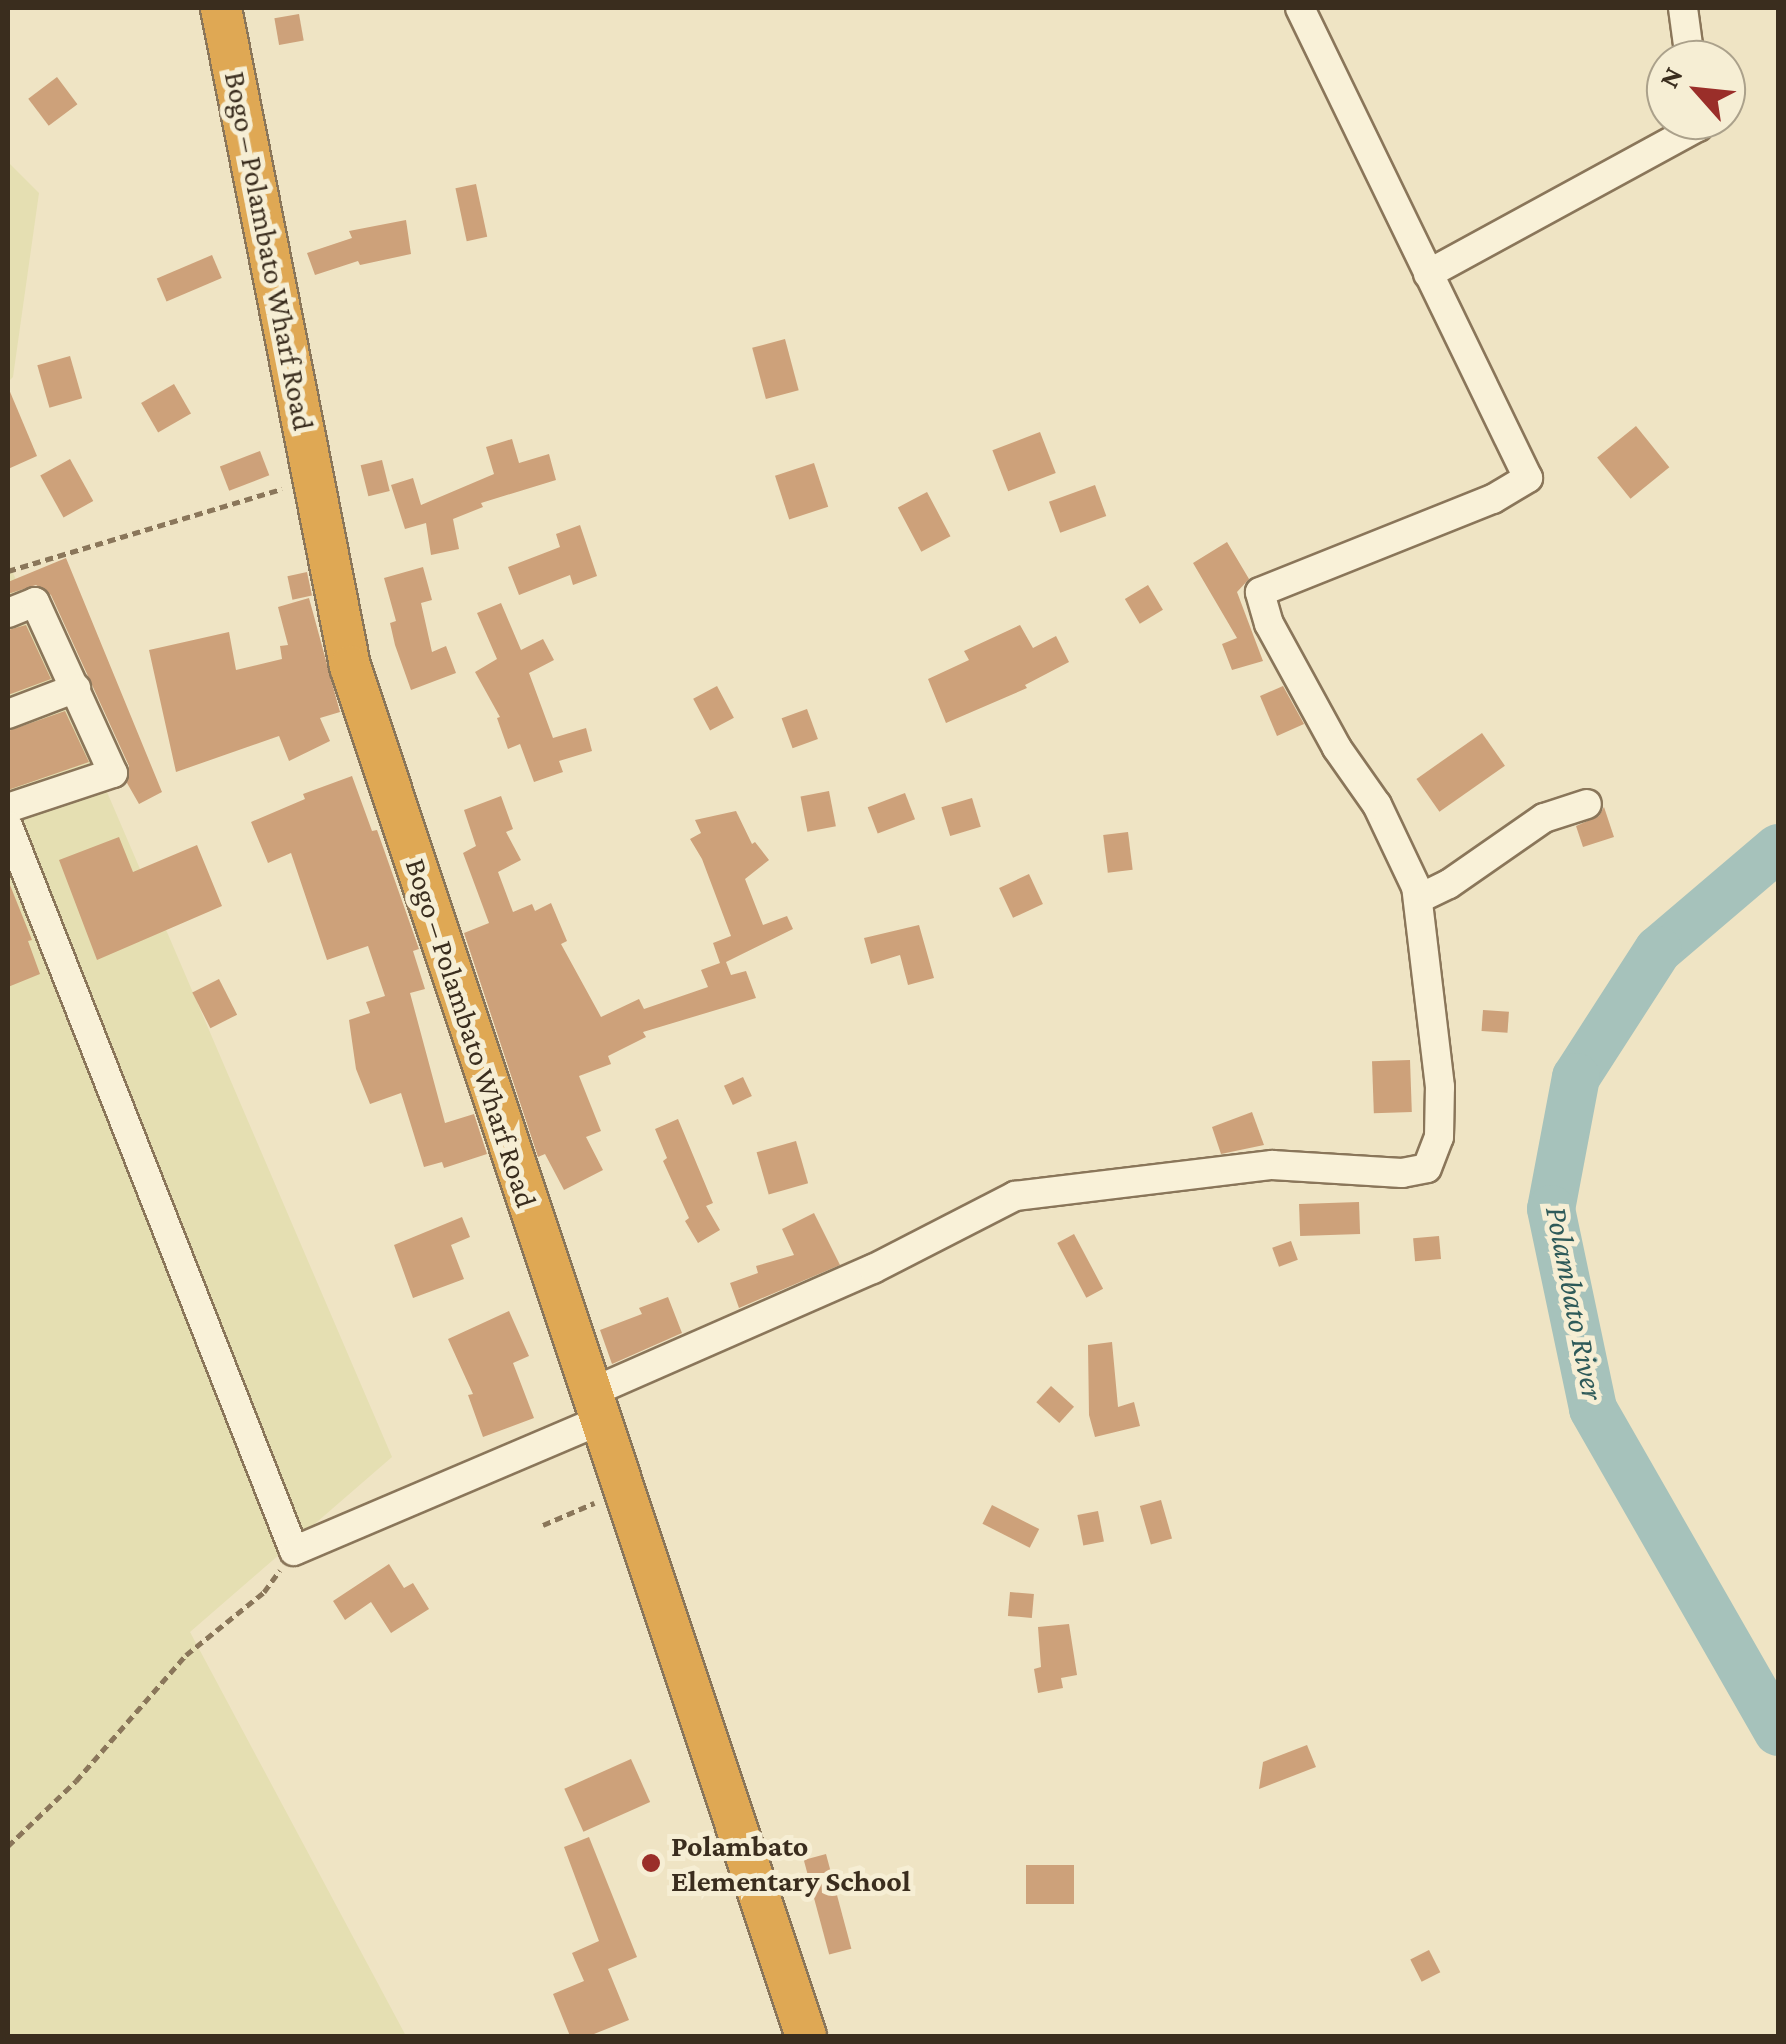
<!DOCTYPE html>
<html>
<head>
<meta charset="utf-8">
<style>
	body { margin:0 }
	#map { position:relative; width:1786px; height:2044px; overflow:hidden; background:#efe4c4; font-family:"Crimson Pro",serif }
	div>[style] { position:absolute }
	.farmland>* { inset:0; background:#e5dfb2 }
	.river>* { height:48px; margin:-24px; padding:0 24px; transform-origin:24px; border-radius:24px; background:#a6c2bb }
	.building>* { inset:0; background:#cda17a; transform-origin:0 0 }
	.path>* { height:5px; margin-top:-2.5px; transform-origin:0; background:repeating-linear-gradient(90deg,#8a765a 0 8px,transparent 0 13px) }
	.roads { filter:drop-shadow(2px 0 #8a765a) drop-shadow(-2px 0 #8a765a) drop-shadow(0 2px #8a765a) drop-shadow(0 -2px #8a765a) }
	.minor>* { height:28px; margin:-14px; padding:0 14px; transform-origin:14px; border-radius:14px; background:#f9f1d8 }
	.highway>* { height:40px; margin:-20px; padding:0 20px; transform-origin:20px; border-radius:20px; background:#dfa854 }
	.dots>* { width:28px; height:28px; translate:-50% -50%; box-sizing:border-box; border:5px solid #f6eed4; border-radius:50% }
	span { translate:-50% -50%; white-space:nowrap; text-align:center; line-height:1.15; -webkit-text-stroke:10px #f6eed4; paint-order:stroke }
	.street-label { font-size:30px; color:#3a2d1e }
	.poi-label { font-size:30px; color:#3a2d1e; font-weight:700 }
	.left { translate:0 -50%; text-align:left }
	.water-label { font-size:32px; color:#2e5a59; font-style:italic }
	.frame { position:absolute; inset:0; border:10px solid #3a2d1e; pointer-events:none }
	.north { position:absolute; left:1646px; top:40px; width:100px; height:100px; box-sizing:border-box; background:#f6eed4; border:2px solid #aba18b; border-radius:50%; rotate:297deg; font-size:28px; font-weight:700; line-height:40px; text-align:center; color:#3a2d1e }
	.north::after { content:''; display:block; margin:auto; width:35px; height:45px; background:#9a2e29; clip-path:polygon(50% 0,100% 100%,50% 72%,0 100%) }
</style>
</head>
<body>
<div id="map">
	<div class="farmland">
		<i style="clip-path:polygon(8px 162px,39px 193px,13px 377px,8px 382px)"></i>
		<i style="clip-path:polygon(8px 561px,392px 1457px,190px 1632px,406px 2036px,8px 2036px)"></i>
	</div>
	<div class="river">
		<i style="left:1778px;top:848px;width:157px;rotate:139.6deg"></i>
		<i style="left:1658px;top:950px;width:151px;rotate:122.8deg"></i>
		<i style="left:1576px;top:1077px;width:134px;rotate:100.7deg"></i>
		<i style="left:1551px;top:1209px;width:204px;rotate:78.1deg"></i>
		<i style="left:1593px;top:1409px;width:372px;rotate:60.2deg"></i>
	</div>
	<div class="building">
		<i style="left:299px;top:14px;width:27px;height:25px;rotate:80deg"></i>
		<i style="left:57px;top:77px;width:34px;height:36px;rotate:53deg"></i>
		<i style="left:476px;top:184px;width:54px;height:21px;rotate:78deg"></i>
		<i style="clip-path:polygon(406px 220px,411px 254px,360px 265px,358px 261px,315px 275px,307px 253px,352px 238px,349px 231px)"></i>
		<i style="left:212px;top:255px;width:25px;height:60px;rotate:67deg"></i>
		<i style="left:785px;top:339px;width:53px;height:34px;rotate:75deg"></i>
		<i style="left:70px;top:356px;width:44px;height:34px;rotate:74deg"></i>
		<i style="left:174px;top:384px;width:34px;height:38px;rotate:60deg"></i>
		<i style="clip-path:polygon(8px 387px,37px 456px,8px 469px)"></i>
		<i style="left:1636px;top:426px;width:53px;height:50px;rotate:51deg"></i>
		<i style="left:1040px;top:432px;width:44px;height:51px;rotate:69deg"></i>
		<i style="clip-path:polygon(512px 439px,519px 463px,549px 454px,556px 480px,481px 503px,483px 507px,453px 519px,459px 549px,431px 555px,426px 523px,405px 529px,391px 485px,413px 478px,421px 505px,494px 474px,486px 447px)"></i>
		<i style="left:260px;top:451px;width:26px;height:43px;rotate:69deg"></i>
		<i style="left:70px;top:459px;width:48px;height:34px;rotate:61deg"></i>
		<i style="left:382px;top:460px;width:32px;height:22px;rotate:76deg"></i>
		<i style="left:814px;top:463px;width:46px;height:41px;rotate:72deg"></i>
		<i style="left:1095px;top:485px;width:33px;height:49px;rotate:70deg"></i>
		<i style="left:927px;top:492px;width:50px;height:33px;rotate:62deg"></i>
		<i style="clip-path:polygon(580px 525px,597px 576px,573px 585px,570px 575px,519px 595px,508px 567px,560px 547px,556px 534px)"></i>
		<i style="clip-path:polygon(1227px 542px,1249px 579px,1237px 592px,1263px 661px,1232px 670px,1222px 644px,1237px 638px,1193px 563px)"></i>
		<i style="clip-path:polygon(66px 558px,162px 792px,139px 804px,127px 783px,129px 766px,51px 595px,36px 585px,8px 594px,8px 582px)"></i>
		<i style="clip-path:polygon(423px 567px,432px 600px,421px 603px,432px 652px,446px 646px,456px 673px,411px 690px,395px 645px,390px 623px,396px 621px,384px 578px)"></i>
		<i style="left:307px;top:572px;width:24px;height:20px;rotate:78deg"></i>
		<i style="left:1148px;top:585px;width:29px;height:27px;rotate:59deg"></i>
		<i style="clip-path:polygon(309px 598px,340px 712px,320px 718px,330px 741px,289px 761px,279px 736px,176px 772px,149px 650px,229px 632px,236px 670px,282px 659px,280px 646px,288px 645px,278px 607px)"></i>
		<i style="clip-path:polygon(501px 603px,521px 650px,543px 639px,554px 660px,529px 673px,553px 738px,586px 728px,592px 751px,559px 761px,563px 772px,534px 782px,520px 744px,508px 749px,497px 718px,500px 717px,475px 672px,497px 659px,477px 613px)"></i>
		<i style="clip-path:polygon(26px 625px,51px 679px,8px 695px,8px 630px)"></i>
		<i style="clip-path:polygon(1020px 625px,1033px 648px,1056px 636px,1069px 662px,1025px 685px,1027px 688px,946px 723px,928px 679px,969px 660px,964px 651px)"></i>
		<i style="left:717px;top:686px;width:36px;height:27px;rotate:62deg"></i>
		<i style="clip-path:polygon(1283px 686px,1304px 724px,1277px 736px,1260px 696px)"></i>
		<i style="left:807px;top:709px;width:32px;height:27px;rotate:70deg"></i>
		<i style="clip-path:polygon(65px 711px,89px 762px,8px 790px,8px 731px)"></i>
		<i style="left:1482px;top:733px;width:40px;height:80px;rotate:55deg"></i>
		<i style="clip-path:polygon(352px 776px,372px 831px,377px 830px,419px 949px,413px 951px,425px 989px,410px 993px,445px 1123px,474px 1114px,487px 1154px,444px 1168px,442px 1162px,424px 1167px,401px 1093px,370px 1104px,356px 1069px,349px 1020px,370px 1013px,366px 1002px,385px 996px,368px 946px,327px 960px,291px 853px,268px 863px,251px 822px,305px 799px,303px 794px)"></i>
		<i style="left:829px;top:791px;width:36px;height:29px;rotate:79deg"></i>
		<i style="left:905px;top:793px;width:28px;height:40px;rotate:69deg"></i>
		<i style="clip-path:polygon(501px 796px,513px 829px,506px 832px,521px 860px,498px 872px,513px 912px,532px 904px,535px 911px,551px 903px,567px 941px,561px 944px,601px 1017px,639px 999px,644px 1009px,708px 987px,701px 970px,720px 963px,713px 943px,731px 936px,702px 859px,690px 839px,701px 833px,695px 820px,736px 811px,752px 844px,755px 842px,769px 860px,745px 879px,763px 925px,787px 916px,793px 929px,726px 962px,731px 975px,746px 971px,756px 998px,643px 1032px,646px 1037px,608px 1056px,611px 1064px,579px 1076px,601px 1131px,586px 1137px,603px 1170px,564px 1190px,545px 1154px,538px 1157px,464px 933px,489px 923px,463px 853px,476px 846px,464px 810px)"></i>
		<i style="left:972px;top:798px;width:30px;height:32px;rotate:73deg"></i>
		<i style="clip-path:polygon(1604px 807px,1614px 837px,1583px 847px,1576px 826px,1599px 816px)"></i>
		<i style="left:1128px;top:832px;width:38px;height:25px;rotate:83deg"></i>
		<i style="clip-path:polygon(119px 837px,133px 872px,197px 845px,222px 906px,97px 960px,59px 860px)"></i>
		<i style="left:1029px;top:874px;width:33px;height:33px;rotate:65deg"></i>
		<i style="clip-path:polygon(8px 880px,32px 940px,28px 941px,40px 974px,8px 987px)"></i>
		<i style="clip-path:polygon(919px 925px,934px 978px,908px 985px,900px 955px,871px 964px,864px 938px)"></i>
		<i style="left:219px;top:979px;width:40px;height:30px;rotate:63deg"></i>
		<i style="left:1483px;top:1010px;width:26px;height:21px;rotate:4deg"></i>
		<i style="left:1410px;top:1060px;width:52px;height:38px;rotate:88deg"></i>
		<i style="left:743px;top:1077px;width:21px;height:21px;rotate:65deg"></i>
		<i style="clip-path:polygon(1252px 1112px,1264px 1145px,1221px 1154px,1212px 1127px)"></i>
		<i style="clip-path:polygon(678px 1119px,713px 1203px,706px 1206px,720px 1230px,698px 1243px,685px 1221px,689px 1218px,663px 1161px,667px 1158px,655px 1129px)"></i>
		<i style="left:796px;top:1141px;width:44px;height:41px;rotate:74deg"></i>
		<i style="left:1359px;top:1202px;width:32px;height:60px;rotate:88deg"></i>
		<i style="clip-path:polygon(814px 1213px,840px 1265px,739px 1308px,730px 1283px,758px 1273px,756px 1266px,794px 1255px,782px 1229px)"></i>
		<i style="clip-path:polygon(462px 1217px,470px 1237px,451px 1245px,464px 1279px,413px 1298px,394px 1245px)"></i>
		<i style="left:1074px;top:1234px;width:62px;height:19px;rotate:62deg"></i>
		<i style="left:1439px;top:1236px;width:23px;height:26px;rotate:85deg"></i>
		<i style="left:1291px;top:1241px;width:20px;height:20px;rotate:70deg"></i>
		<i style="clip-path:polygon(668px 1297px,682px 1333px,612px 1364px,600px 1330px,642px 1314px,639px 1308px)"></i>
		<i style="clip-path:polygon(509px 1311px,529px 1356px,513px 1363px,534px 1418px,483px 1437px,468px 1395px,473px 1394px,448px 1339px)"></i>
		<i style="clip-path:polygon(1112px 1342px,1118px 1407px,1134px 1402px,1140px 1426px,1095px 1437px,1089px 1415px,1088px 1345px)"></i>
		<i style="left:1051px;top:1386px;width:31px;height:22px;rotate:42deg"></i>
		<i style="left:1161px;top:1500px;width:40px;height:22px;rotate:74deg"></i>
		<i style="left:992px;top:1505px;width:53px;height:21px;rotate:27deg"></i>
		<i style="left:1098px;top:1511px;width:31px;height:21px;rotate:79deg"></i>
		<i style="clip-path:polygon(389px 1564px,404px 1588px,413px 1583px,429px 1609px,391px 1633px,371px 1602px,345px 1620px,333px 1601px)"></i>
		<i style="left:1010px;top:1592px;width:24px;height:24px;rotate:5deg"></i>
		<i style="clip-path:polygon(1069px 1624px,1077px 1675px,1061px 1678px,1063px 1688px,1038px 1693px,1034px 1669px,1041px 1667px,1038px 1627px)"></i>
		<i style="clip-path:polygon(1307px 1745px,1316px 1767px,1259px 1789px,1263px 1762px)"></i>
		<i style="left:631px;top:1759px;width:47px;height:73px;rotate:66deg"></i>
		<i style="clip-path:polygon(589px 1837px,637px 1957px,608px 1969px,629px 2020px,589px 2036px,570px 2036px,553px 1994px,584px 1981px,572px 1953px,599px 1941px,564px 1847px)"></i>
		<i style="left:826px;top:1854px;width:98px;height:23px;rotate:75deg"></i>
		<i style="left:1074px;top:1865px;width:39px;height:48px;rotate:90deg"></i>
		<i style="left:1429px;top:1950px;width:25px;height:21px;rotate:63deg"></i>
	</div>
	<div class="path">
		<i style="left:8px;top:571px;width:286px;rotate:-16.7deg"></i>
		<i style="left:543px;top:1525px;width:56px;rotate:-23.3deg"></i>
		<i style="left:8px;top:1846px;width:94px;rotate:-43.7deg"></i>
		<i style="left:76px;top:1781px;width:167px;rotate:-48.9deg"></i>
		<i style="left:186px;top:1655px;width:100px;rotate:-38.9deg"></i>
		<i style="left:264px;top:1592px;width:27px;rotate:-54deg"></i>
	</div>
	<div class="roads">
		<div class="minor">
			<i style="left:1683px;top:8px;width:52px;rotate:82.3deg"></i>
			<i style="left:1428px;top:274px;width:307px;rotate:-28.6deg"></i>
			<i style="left:1698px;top:127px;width:7px;rotate:-90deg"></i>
			<i style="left:8px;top:613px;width:29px;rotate:-22deg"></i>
			<i style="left:35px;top:602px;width:188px;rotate:65.5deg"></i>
			<i style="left:113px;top:773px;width:111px;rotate:161.6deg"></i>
			<i style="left:8px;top:714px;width:73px;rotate:-20.9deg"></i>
			<i style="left:8px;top:826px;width:779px;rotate:68.47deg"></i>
			<i style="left:294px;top:1551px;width:332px;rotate:-23.1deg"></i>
			<i style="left:1418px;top:899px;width:34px;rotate:-26deg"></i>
			<i style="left:1449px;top:884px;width:116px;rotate:-34.8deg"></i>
			<i style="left:1544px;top:818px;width:45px;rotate:-18deg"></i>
			<i style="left:590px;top:1393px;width:309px;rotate:-23.7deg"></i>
			<i style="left:873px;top:1269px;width:160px;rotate:-27.2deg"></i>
			<i style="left:1015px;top:1196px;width:259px;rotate:-6.9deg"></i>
			<i style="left:1272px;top:1165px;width:130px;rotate:3.5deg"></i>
			<i style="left:1402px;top:1173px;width:25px;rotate:-11deg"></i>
			<i style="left:1427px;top:1168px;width:33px;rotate:-69deg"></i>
			<i style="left:1439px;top:1137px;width:50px;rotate:-88.9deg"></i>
			<i style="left:1440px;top:1087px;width:201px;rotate:-96.8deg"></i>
			<i style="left:1416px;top:887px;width:91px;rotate:-115.4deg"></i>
			<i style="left:1377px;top:805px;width:70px;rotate:-125.1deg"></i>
			<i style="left:1337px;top:748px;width:141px;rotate:-118.7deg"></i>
			<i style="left:1269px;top:624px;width:33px;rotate:-106deg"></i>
			<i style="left:1260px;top:592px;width:251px;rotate:-21.8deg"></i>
			<i style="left:1493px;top:499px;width:41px;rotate:-31deg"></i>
			<i style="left:1528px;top:478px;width:522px;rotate:-115.88deg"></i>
		</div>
		<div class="highway">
			<i style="left:221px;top:8px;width:671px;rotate:78.91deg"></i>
			<i style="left:350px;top:666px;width:1444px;rotate:71.59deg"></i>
		</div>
	</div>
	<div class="dots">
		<i style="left:651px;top:1863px;background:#9a2e29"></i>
	</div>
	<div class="street-label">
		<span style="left:269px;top:251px;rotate:79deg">Bogo – Polambato Wharf Road</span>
		<span style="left:471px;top:1033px;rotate:72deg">Bogo – Polambato Wharf Road</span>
	</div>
	<div class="poi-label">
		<span class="left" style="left:671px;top:1863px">Polambato<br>Elementary School</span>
	</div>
	<div class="water-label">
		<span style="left:1575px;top:1303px;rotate:79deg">Polambato River</span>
	</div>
	<div class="frame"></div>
	<div class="north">N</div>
</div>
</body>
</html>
